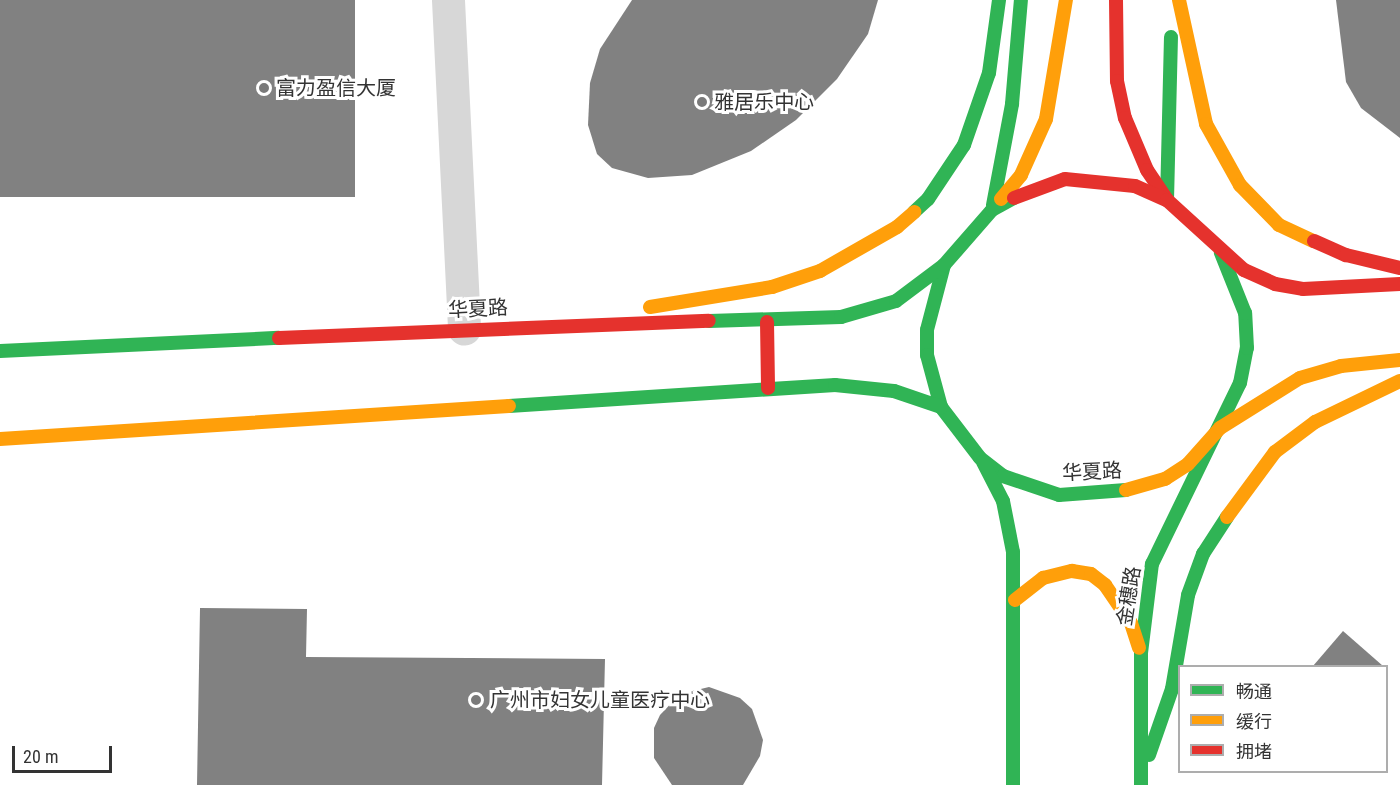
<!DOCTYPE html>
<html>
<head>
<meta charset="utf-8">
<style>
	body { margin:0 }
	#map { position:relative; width:1400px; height:785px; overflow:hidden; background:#fff; font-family:"Roboto Condensed","Noto Sans SC",sans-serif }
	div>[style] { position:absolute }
	.building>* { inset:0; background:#818181; transform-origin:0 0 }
	.street>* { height:33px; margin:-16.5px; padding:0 16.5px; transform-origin:16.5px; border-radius:16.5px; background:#d7d7d7 }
	.fast>* { height:14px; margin:-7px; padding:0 7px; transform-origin:7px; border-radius:7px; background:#30b455 }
	.slow>* { height:14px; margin:-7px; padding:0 7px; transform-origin:7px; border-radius:7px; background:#ff9f0a }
	.jam>* { height:14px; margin:-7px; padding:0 7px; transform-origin:7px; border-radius:7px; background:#e5322d }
	.dots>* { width:16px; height:16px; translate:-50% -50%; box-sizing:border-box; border:3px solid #fff; border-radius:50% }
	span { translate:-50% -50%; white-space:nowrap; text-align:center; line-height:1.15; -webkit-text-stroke:6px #fff; paint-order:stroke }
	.poi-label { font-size:20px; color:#333 }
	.left { translate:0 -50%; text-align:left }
	.street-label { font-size:20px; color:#333 }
	.legend { position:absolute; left:1178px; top:665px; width:210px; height:108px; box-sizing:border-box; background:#fff; border:2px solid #adadad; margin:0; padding:8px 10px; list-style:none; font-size:18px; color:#333 }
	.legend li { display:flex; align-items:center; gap:12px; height:30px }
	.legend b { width:30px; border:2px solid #adadad }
	.scale { position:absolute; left:12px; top:746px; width:100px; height:27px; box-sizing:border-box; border:3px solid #333; border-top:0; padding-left:8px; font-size:18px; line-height:21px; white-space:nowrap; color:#333; -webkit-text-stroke:4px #fff; paint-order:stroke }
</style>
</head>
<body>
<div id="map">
	<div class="building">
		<i style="left:0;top:0;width:355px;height:197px"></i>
		<i style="clip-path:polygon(632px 0,878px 0,868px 34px,837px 79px,796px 120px,751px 151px,692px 175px,648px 178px,612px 168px,597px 154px,588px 125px,590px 83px,600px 49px)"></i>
		<i style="clip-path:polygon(1336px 0,1400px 0,1400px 138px,1361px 108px,1346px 82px)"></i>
		<i style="clip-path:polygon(200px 608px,307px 609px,306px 657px,605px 659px,602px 785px,197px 785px)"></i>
		<i style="clip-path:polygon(1343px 631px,1383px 666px,1313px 666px)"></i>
		<i style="clip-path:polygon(709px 687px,740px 698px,752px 709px,763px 740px,760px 756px,743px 785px,672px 785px,654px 758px,654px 728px,660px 715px,680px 694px)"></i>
	</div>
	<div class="street">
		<i style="left:448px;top:0;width:329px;rotate:87.2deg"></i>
	</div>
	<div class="fast">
		<i style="left:1167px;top:200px;width:163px;rotate:-88.6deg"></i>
		<i style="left:993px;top:205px;width:103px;rotate:-79.3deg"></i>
		<i style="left:1012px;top:104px;width:104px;rotate:-85.1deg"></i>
		<i style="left:914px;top:212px;width:19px;rotate:-43deg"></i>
		<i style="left:928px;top:199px;width:65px;rotate:-56.3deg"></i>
		<i style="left:964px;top:145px;width:76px;rotate:-70.9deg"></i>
		<i style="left:989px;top:73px;width:74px;rotate:-82.2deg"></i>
		<i style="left:944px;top:265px;width:67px;rotate:104.7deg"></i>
		<i style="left:927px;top:330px;width:25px;rotate:90deg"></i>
		<i style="left:927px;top:355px;width:54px;rotate:74.9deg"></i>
		<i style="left:941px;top:407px;width:64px;rotate:52.6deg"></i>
		<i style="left:980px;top:458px;width:29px;rotate:38deg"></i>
		<i style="left:1003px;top:476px;width:59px;rotate:18.7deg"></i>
		<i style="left:1059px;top:495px;width:67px;rotate:-4.3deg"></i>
		<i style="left:709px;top:321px;width:132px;rotate:-1.7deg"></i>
		<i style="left:841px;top:317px;width:57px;rotate:-16.2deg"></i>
		<i style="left:896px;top:301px;width:60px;rotate:-36.9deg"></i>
		<i style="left:944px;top:265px;width:73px;rotate:-48.9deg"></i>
		<i style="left:992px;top:210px;width:25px;rotate:-29deg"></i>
		<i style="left:0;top:351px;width:279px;rotate:-2.7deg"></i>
		<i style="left:509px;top:406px;width:327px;rotate:-3.7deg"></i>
		<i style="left:835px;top:385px;width:59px;rotate:5.8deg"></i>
		<i style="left:894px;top:391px;width:50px;rotate:18.8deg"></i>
		<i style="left:983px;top:462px;width:44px;rotate:62.9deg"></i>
		<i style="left:1003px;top:501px;width:52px;rotate:78.9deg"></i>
		<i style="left:1013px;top:552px;width:233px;rotate:90deg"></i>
		<i style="left:1149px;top:755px;width:70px;rotate:-70.8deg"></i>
		<i style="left:1172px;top:689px;width:95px;rotate:-80.3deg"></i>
		<i style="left:1188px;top:595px;width:44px;rotate:-69.9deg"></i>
		<i style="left:1203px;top:554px;width:44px;rotate:-57deg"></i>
		<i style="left:1141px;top:785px;width:132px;rotate:-90deg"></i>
		<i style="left:1141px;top:653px;width:90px;rotate:-83deg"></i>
		<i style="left:1152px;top:564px;width:201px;rotate:-64.1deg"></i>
		<i style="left:1240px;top:383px;width:36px;rotate:-79deg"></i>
		<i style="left:1247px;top:348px;width:35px;rotate:-93deg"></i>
		<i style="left:1245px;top:313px;width:65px;rotate:-111.8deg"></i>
	</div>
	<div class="slow">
		<i style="left:1179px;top:0;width:127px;rotate:77.7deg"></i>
		<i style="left:1206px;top:124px;width:70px;rotate:60.9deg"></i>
		<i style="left:1240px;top:185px;width:56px;rotate:45.7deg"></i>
		<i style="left:1279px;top:225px;width:38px;rotate:25deg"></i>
		<i style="left:1001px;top:199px;width:31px;rotate:-50deg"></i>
		<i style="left:1021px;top:175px;width:61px;rotate:-65.9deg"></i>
		<i style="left:1046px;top:119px;width:121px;rotate:-80.5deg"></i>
		<i style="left:650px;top:307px;width:124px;rotate:-9.3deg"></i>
		<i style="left:772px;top:287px;width:51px;rotate:-18.4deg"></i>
		<i style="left:820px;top:271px;width:89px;rotate:-29.7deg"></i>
		<i style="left:897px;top:227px;width:23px;rotate:-41deg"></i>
		<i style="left:0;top:439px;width:510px;rotate:-3.71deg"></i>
		<i style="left:1126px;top:490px;width:41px;rotate:-15.8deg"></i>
		<i style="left:1165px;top:479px;width:27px;rotate:-33deg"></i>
		<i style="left:1188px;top:464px;width:48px;rotate:-48.4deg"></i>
		<i style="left:1220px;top:428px;width:94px;rotate:-32deg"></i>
		<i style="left:1300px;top:378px;width:43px;rotate:-16.3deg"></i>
		<i style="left:1341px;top:366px;width:59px;rotate:-5.8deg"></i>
		<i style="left:1227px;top:517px;width:81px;rotate:-53.6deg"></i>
		<i style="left:1275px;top:452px;width:50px;rotate:-36.9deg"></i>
		<i style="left:1315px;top:422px;width:94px;rotate:-25.8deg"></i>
		<i style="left:1015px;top:600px;width:36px;rotate:-38deg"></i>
		<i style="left:1043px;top:578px;width:30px;rotate:-14deg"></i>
		<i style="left:1072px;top:571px;width:19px;rotate:9deg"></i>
		<i style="left:1091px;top:574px;width:18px;rotate:38deg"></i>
		<i style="left:1105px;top:585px;width:46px;rotate:55.6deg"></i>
		<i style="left:1131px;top:623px;width:26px;rotate:72deg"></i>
	</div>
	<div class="jam">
		<i style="left:1116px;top:0;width:81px;rotate:89.3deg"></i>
		<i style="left:1117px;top:81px;width:38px;rotate:78deg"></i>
		<i style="left:1125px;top:118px;width:56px;rotate:67.1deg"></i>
		<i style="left:1147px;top:170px;width:36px;rotate:56deg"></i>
		<i style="left:1014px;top:198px;width:54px;rotate:-20.4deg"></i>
		<i style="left:1065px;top:179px;width:70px;rotate:5.7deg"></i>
		<i style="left:1135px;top:186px;width:35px;rotate:24deg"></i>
		<i style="left:1167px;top:200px;width:104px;rotate:42.3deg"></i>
		<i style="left:1244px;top:270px;width:34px;rotate:24deg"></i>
		<i style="left:1275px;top:284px;width:28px;rotate:10deg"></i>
		<i style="left:1303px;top:289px;width:97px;rotate:-3deg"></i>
		<i style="left:1314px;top:241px;width:35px;rotate:24deg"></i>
		<i style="left:1346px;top:255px;width:56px;rotate:13.5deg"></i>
		<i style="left:767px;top:322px;width:66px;rotate:89.1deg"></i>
		<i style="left:279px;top:338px;width:430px;rotate:-2.3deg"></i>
	</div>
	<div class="dots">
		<i style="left:264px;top:88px;background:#7a7a7a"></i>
		<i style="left:702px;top:102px;background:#7a7a7a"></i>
		<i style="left:476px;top:700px;background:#7a7a7a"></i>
	</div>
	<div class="poi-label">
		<span class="left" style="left:276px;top:88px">富力盈信大厦</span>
		<span class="left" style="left:714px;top:102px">雅居乐中心</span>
		<span class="left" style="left:490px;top:700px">广州市妇女儿童医疗中心</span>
	</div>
	<div class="street-label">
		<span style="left:478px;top:309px;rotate:-3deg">华夏路</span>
		<span style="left:1092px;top:472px;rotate:-3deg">华夏路</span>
		<span style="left:1129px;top:596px;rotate:-81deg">金穗路</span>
	</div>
	<ul class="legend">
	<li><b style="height:8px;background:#30b455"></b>畅通</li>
	<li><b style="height:8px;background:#ff9f0a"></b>缓行</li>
	<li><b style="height:8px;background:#e5322d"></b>拥堵</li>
	</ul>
	<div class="scale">20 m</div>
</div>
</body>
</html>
